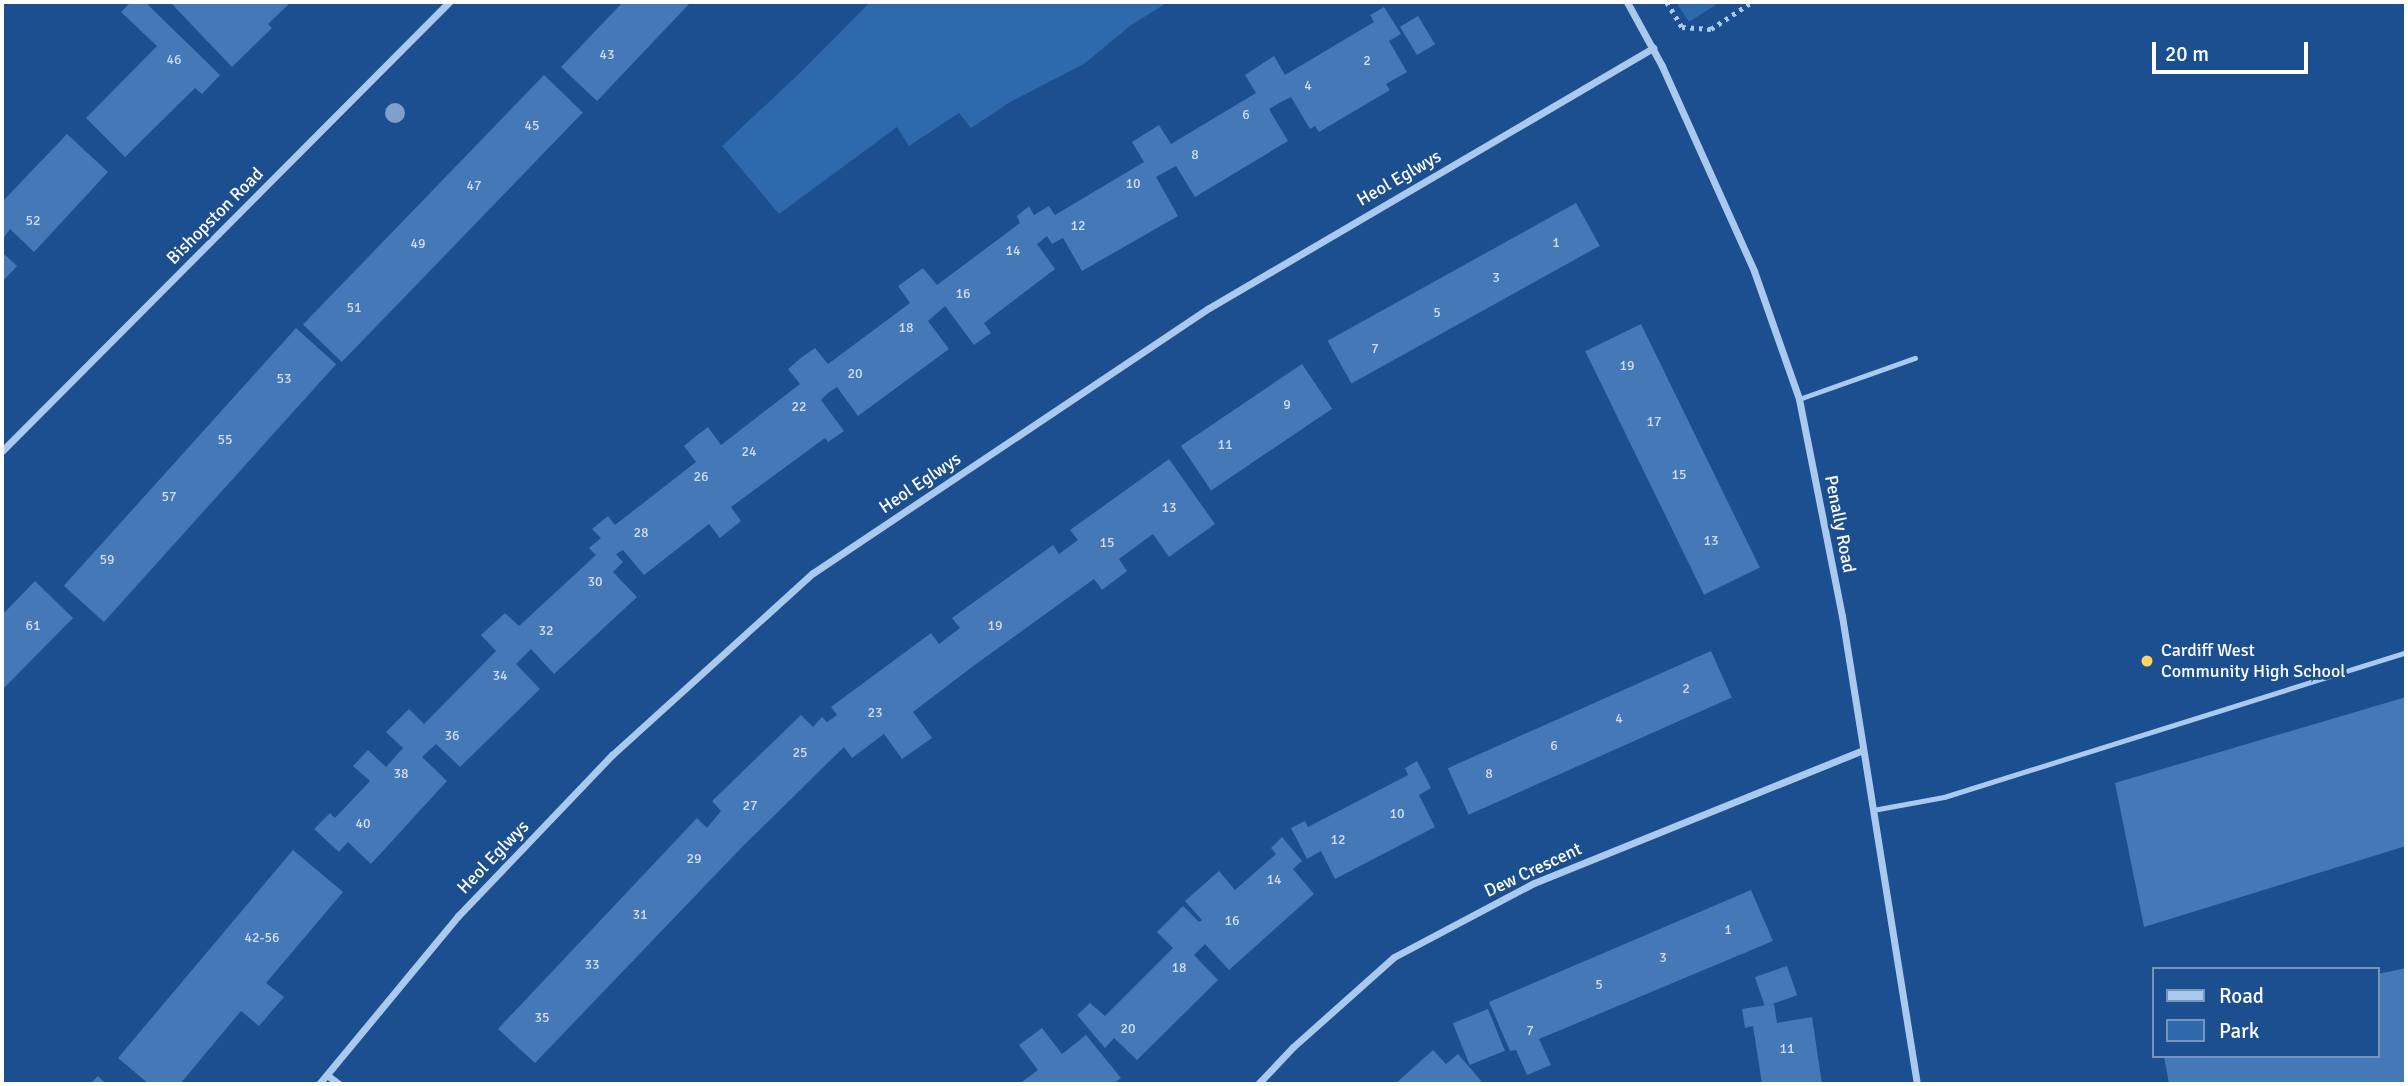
<!DOCTYPE html>
<html>
<head>
<meta charset="utf-8">
<style>
	body { margin:0 }
	#map { position:relative; width:2408px; height:1086px; overflow:hidden; background:#1b4f8f; font-family:Signika,sans-serif }
	div>[style] { position:absolute }
	.green>* { inset:0; background:#2e69ad }
	.building>* { inset:0; background:#4478b7; transform-origin:0 0 }
	.path>* { height:4.5px; margin-top:-2.25px; transform-origin:0; background:repeating-linear-gradient(90deg,#a9c9ee 0 3.5px,transparent 0 8.5px) }
	.service>* { height:5px; margin:-2.5px; padding:0 2.5px; transform-origin:2.5px; border-radius:2.5px; background:#a9c9ee }
	.minor>* { height:7px; margin:-3.5px; padding:0 3.5px; transform-origin:3.5px; border-radius:3.5px; background:#a9c9ee }
	.trees>* { width:20px; height:20px; margin:-10px; border-radius:50%; background:#7ea0ca }
	.dots>* { width:19px; height:19px; translate:-50% -50%; box-sizing:border-box; border:4px solid #1b4f8f; border-radius:50% }
	span { translate:-50% -50%; white-space:nowrap; text-align:center; line-height:1.15; -webkit-text-stroke:6px #1b4f8f; paint-order:stroke }
	.number-label { font-size:14px; color:#d0dded }
	.number-label span { -webkit-text-stroke-width:0 }
	.street-label { font-size:18px; color:#fff }
	.poi-label { font-size:18px; color:#fff }
	.left { translate:0 -50%; text-align:left }
	.frame { position:absolute; inset:0; border:4px solid #fff; pointer-events:none }
	.legend { position:absolute; left:2152px; top:967px; width:228px; height:91px; box-sizing:border-box; background:#1b4f8f; border:2px solid #7695bc; margin:0; padding:9px 12px; list-style:none; font-size:21px; color:#fff }
	.legend li { display:flex; align-items:center; gap:14px; height:35px }
	.legend b { width:35px; border:2px solid #7695bc }
	.scale { position:absolute; left:2152px; top:42px; width:156px; height:32px; box-sizing:border-box; border:4px solid #fff; border-top:0; padding-left:9px; font-size:21px; line-height:24px; white-space:nowrap; color:#fff; -webkit-text-stroke:5px #1b4f8f; paint-order:stroke }
</style>
</head>
<body>
<div id="map">
	<div class="green">
		<i style="clip-path:polygon(870px 2px,1168px 2px,1130px 26px,1084px 64px,1010px 102px,971px 128px,959px 113px,909px 146px,897px 127px,779px 214px,722px 146px,804px 69px)"></i>
		<i style="clip-path:polygon(1676px 2px,1720px 2px,1689px 22px)"></i>
	</div>
	<div class="building">
		<i style="clip-path:polygon(131px 2px,145px 2px,220px 75px,202px 94px,195px 88px,125px 157px,86px 118px,157px 46px,121px 12px)"></i>
		<i style="clip-path:polygon(170px 2px,291px 2px,268px 24px,272px 28px,232px 67px)"></i>
		<i style="clip-path:polygon(623px 2px,691px 2px,597px 101px,561px 67px)"></i>
		<i style="clip-path:polygon(1384px 7px,1401px 34px,1389px 41px,1407px 72px,1386px 84px,1390px 90px,1319px 132px,1315px 126px,1310px 129px,1291px 97px,1279px 103px,1269px 109px,1288px 141px,1195px 197px,1176px 166px,1156px 177px,1178px 216px,1082px 271px,1063px 238px,1052px 244px,1047px 236px,1037px 244px,1055px 269px,984px 323px,991px 333px,974px 345px,945px 306px,928px 321px,949px 349px,858px 416px,837px 387px,828px 393px,821px 400px,844px 431px,828px 442px,825px 438px,731px 507px,741px 521px,720px 538px,709px 524px,644px 575px,623px 550px,616px 554px,623px 562px,613px 572px,637px 597px,554px 674px,531px 649px,516px 664px,540px 689px,460px 767px,436px 744px,422px 757px,447px 781px,371px 864px,348px 842px,339px 852px,314px 829px,330px 813px,335px 818px,370px 781px,353px 766px,368px 750px,386px 767px,403px 748px,386px 732px,409px 709px,424px 724px,496px 651px,481px 635px,505px 613px,519px 626px,596px 555px,589px 548px,601px 538px,592px 529px,608px 516px,615px 525px,696px 462px,684px 446px,696px 436px,708px 427px,721px 445px,800px 384px,788px 369px,802px 357px,815px 348px,828px 364px,910px 303px,898px 286px,923px 268px,937px 285px,1020px 223px,1017px 216px,1029px 206px,1034px 215px,1049px 206px,1055px 215px,1144px 162px,1132px 142px,1159px 125px,1171px 144px,1256px 93px,1245px 75px,1274px 56px,1285px 75px,1374px 22px,1370px 15px)"></i>
		<i style="left:1418px;top:16px;width:33px;height:21px;rotate:59deg"></i>
		<i style="left:544px;top:75px;width:54px;height:347px;rotate:44deg"></i>
		<i style="clip-path:polygon(67px 134px,108px 172px,34px 252px,10px 229px,2px 240px,2px 202px)"></i>
		<i style="left:1576px;top:203px;width:49px;height:284px;rotate:61deg"></i>
		<i style="clip-path:polygon(2px 252px,17px 266px,2px 282px)"></i>
		<i style="left:1641px;top:324px;width:271px;height:62px;rotate:64deg"></i>
		<i style="left:296px;top:328px;width:54px;height:347px;rotate:42deg"></i>
		<i style="left:1302px;top:364px;width:54px;height:146px;rotate:56deg"></i>
		<i style="clip-path:polygon(1169px 459px,1215px 524px,1169px 557px,1153px 534px,1119px 559px,1127px 571px,1102px 590px,1094px 579px,972px 667px,913px 712px,932px 738px,902px 759px,884px 734px,852px 758px,844px 747px,743px 846px,535px 1063px,498px 1029px,697px 818px,707px 828px,721px 811px,712px 801px,801px 715px,813px 727px,822px 717px,827px 722px,837px 715px,831px 707px,931px 633px,939px 644px,960px 628px,952px 618px,1053px 545px,1059px 554px,1070px 546px,1078px 540px,1070px 530px)"></i>
		<i style="clip-path:polygon(35px 581px,73px 618px,2px 690px,2px 615px)"></i>
		<i style="left:1711px;top:651px;width:51px;height:288px;rotate:66deg"></i>
		<i style="clip-path:polygon(2406px 697px,2406px 846px,2144px 927px,2115px 783px)"></i>
		<i style="clip-path:polygon(1417px 761px,1431px 788px,1419px 795px,1435px 827px,1335px 879px,1321px 851px,1307px 859px,1291px 828px,1305px 821px,1308px 827px,1408px 775px,1405px 768px)"></i>
		<i style="clip-path:polygon(1282px 837px,1302px 861px,1293px 869px,1314px 894px,1229px 970px,1205px 944px,1194px 955px,1218px 980px,1137px 1060px,1114px 1038px,1105px 1048px,1077px 1015px,1090px 1003px,1105px 1016px,1173px 948px,1157px 932px,1183px 906px,1199px 922px,1202px 920px,1185px 901px,1219px 871px,1235px 890px,1276px 854px,1271px 848px)"></i>
		<i style="clip-path:polygon(293px 850px,343px 892px,266px 983px,284px 997px,259px 1026px,241px 1011px,180px 1084px,149px 1084px,118px 1058px)"></i>
		<i style="clip-path:polygon(1751px 890px,1773px 941px,1539px 1039px,1551px 1065px,1527px 1075px,1516px 1050px,1510px 1051px,1489px 1002px)"></i>
		<i style="left:1787px;top:966px;width:31px;height:34px;rotate:71deg"></i>
		<i style="clip-path:polygon(2406px 968px,2406px 1084px,2169px 1084px,2164px 1056px,2378px 1056px,2378px 974px)"></i>
		<i style="clip-path:polygon(1774px 1004px,1777px 1023px,1812px 1017px,1822px 1084px,1762px 1084px,1753px 1026px,1745px 1028px,1742px 1009px)"></i>
		<i style="left:1488px;top:1009px;width:45px;height:38px;rotate:68deg"></i>
		<i style="clip-path:polygon(1042px 1028px,1062px 1054px,1086px 1035px,1121px 1078px,1113px 1084px,1019px 1084px,1038px 1070px,1019px 1045px)"></i>
		<i style="clip-path:polygon(1433px 1050px,1446px 1064px,1458px 1054px,1483px 1083px,1395px 1084px)"></i>
		<i style="clip-path:polygon(98px 1076px,106px 1084px,90px 1084px)"></i>
	</div>
	<div class="path">
		<i style="left:1667px;top:2px;width:29px;rotate:59deg"></i>
		<i style="left:1682px;top:27px;width:29px;rotate:4deg"></i>
		<i style="left:1711px;top:29px;width:49px;rotate:-33.4deg"></i>
	</div>
	<div class="service">
		<i style="left:1799px;top:399px;width:123px;rotate:-19.5deg"></i>
		<i style="left:1873px;top:810px;width:72px;rotate:-10.4deg"></i>
		<i style="left:1944px;top:797px;width:484px;rotate:-17.4deg"></i>
	</div>
	<div class="minor">
		<i style="left:1627px;top:2px;width:73px;rotate:61.3deg"></i>
		<i style="left:1662px;top:66px;width:225px;rotate:65.8deg"></i>
		<i style="left:1754px;top:271px;width:136px;rotate:70.6deg"></i>
		<i style="left:1799px;top:399px;width:221px;rotate:78.8deg"></i>
		<i style="left:1842px;top:616px;width:474px;rotate:80.9deg"></i>
		<i style="left:2px;top:451px;width:634px;rotate:-45.13deg"></i>
		<i style="left:327px;top:1075px;width:15px;rotate:37deg"></i>
		<i style="left:319px;top:1084px;width:218px;rotate:-50.4deg"></i>
		<i style="left:458px;top:916px;width:223px;rotate:-46.3deg"></i>
		<i style="left:612px;top:755px;width:271px;rotate:-42.2deg"></i>
		<i style="left:813px;top:573px;width:476px;rotate:-33.8deg"></i>
		<i style="left:1209px;top:308px;width:515px;rotate:-30.35deg"></i>
		<i style="left:1258px;top:1084px;width:51px;rotate:-46.6deg"></i>
		<i style="left:1293px;top:1047px;width:135px;rotate:-41.7deg"></i>
		<i style="left:1394px;top:957px;width:158px;rotate:-27.9deg"></i>
		<i style="left:1534px;top:883px;width:353px;rotate:-22deg"></i>
	</div>
	<div class="trees">
		<i style="left:395px;top:113px"></i>
	</div>
	<div class="dots">
		<i style="left:2147px;top:661px;background:#ffd166"></i>
	</div>
	<div class="number-label">
		<span style="left:607px;top:55px">43</span>
		<span style="left:174px;top:60px">46</span>
		<span style="left:1367px;top:61px">2</span>
		<span style="left:1308px;top:86px">4</span>
		<span style="left:1246px;top:115px">6</span>
		<span style="left:532px;top:126px">45</span>
		<span style="left:1195px;top:155px">8</span>
		<span style="left:1133px;top:184px">10</span>
		<span style="left:474px;top:186px">47</span>
		<span style="left:33px;top:221px">52</span>
		<span style="left:1078px;top:226px">12</span>
		<span style="left:1556px;top:243px">1</span>
		<span style="left:418px;top:244px">49</span>
		<span style="left:1013px;top:251px">14</span>
		<span style="left:1496px;top:278px">3</span>
		<span style="left:963px;top:294px">16</span>
		<span style="left:354px;top:308px">51</span>
		<span style="left:1437px;top:313px">5</span>
		<span style="left:906px;top:328px">18</span>
		<span style="left:1375px;top:349px">7</span>
		<span style="left:1627px;top:366px">19</span>
		<span style="left:855px;top:374px">20</span>
		<span style="left:284px;top:379px">53</span>
		<span style="left:1287px;top:405px">9</span>
		<span style="left:799px;top:407px">22</span>
		<span style="left:1654px;top:422px">17</span>
		<span style="left:225px;top:440px">55</span>
		<span style="left:1225px;top:445px">11</span>
		<span style="left:749px;top:452px">24</span>
		<span style="left:1679px;top:475px">15</span>
		<span style="left:701px;top:477px">26</span>
		<span style="left:169px;top:497px">57</span>
		<span style="left:1169px;top:508px">13</span>
		<span style="left:641px;top:533px">28</span>
		<span style="left:1711px;top:541px">13</span>
		<span style="left:1107px;top:543px">15</span>
		<span style="left:107px;top:560px">59</span>
		<span style="left:595px;top:582px">30</span>
		<span style="left:33px;top:626px">61</span>
		<span style="left:995px;top:626px">19</span>
		<span style="left:546px;top:631px">32</span>
		<span style="left:500px;top:676px">34</span>
		<span style="left:1686px;top:689px">2</span>
		<span style="left:875px;top:713px">23</span>
		<span style="left:1619px;top:719px">4</span>
		<span style="left:452px;top:736px">36</span>
		<span style="left:1554px;top:746px">6</span>
		<span style="left:800px;top:753px">25</span>
		<span style="left:401px;top:774px">38</span>
		<span style="left:1489px;top:774px">8</span>
		<span style="left:750px;top:806px">27</span>
		<span style="left:1397px;top:814px">10</span>
		<span style="left:363px;top:824px">40</span>
		<span style="left:1338px;top:840px">12</span>
		<span style="left:694px;top:859px">29</span>
		<span style="left:1274px;top:880px">14</span>
		<span style="left:640px;top:915px">31</span>
		<span style="left:1232px;top:921px">16</span>
		<span style="left:1728px;top:930px">1</span>
		<span style="left:262px;top:938px">42-56</span>
		<span style="left:1663px;top:958px">3</span>
		<span style="left:592px;top:965px">33</span>
		<span style="left:1179px;top:968px">18</span>
		<span style="left:1599px;top:985px">5</span>
		<span style="left:542px;top:1018px">35</span>
		<span style="left:1128px;top:1029px">20</span>
		<span style="left:1530px;top:1031px">7</span>
		<span style="left:1787px;top:1049px">11</span>
	</div>
	<div class="street-label">
		<span style="left:1399px;top:178px;rotate:-30deg">Heol Eglwys</span>
		<span style="left:215px;top:216px;rotate:-45deg">Bishopston Road</span>
		<span style="left:920px;top:483px;rotate:-34deg">Heol Eglwys</span>
		<span style="left:1840px;top:524px;rotate:79deg">Penally Road</span>
		<span style="left:493px;top:857px;rotate:-46deg">Heol Eglwys</span>
		<span style="left:1533px;top:870px;rotate:-25deg">Dew Crescent</span>
	</div>
	<div class="poi-label">
		<span class="left" style="left:2161px;top:661px">Cardiff West<br>Community High School</span>
	</div>
	<div class="frame"></div>
	<ul class="legend">
	<li><b style="height:9px;background:#a9c9ee"></b>Road</li>
	<li><b style="height:19px;background:#2e69ad"></b>Park</li>
	</ul>
	<div class="scale">20 m</div>
</div>
</body>
</html>
